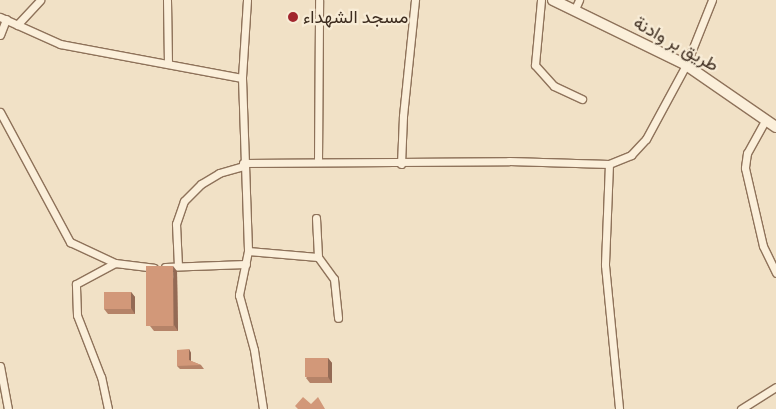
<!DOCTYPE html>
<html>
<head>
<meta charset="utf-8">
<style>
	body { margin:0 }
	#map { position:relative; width:776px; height:409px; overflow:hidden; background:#f1e1c6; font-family:"IBM Plex Serif",Vazirmatn,serif }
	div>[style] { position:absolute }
	.roads { filter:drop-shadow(1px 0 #8e725a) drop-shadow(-1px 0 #8e725a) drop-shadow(0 1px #8e725a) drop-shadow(0 -1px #8e725a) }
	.street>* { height:7px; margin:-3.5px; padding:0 3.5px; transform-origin:3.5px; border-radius:3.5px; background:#fbefda }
	.secondary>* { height:10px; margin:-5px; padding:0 5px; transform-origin:5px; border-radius:5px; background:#fbefda }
	.wall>* { inset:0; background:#b58368 }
	.shaded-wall>* { inset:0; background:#936a55 }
	.building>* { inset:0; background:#d29879; transform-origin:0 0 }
	.dots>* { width:14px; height:14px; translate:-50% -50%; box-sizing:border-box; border:2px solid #f8ecd6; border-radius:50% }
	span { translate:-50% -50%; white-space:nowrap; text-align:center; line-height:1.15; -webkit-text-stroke:4.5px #f8ecd6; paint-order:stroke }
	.poi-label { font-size:18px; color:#3d2c1f }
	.left { translate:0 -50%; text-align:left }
	.street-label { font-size:18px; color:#3d2c1f }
</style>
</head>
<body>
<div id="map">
	<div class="roads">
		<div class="street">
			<i style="left:167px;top:0;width:64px;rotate:89.1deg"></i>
			<i style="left:247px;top:0;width:78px;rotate:93.7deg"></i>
			<i style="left:242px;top:78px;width:173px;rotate:88deg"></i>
			<i style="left:248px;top:251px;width:45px;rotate:101.6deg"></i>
			<i style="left:239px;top:295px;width:57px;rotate:74.7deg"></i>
			<i style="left:254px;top:350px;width:60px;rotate:81.3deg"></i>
			<i style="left:541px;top:0;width:65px;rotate:95.3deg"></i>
			<i style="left:535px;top:65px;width:28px;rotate:48deg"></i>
			<i style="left:554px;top:86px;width:31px;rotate:25deg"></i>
			<i style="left:575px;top:9px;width:10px;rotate:-66deg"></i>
			<i style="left:0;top:17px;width:66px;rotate:24.2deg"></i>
			<i style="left:60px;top:44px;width:185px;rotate:10.6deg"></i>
			<i style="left:17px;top:25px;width:34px;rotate:-47deg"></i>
			<i style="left:0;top:35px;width:17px;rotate:-69deg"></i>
			<i style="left:0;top:112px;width:148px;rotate:61.7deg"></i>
			<i style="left:70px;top:242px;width:50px;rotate:25deg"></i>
			<i style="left:115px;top:263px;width:39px;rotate:7deg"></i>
			<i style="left:766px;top:119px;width:39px;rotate:119deg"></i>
			<i style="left:747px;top:153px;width:15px;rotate:98deg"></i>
			<i style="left:745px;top:168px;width:80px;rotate:77deg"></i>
			<i style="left:763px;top:246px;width:30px;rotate:64deg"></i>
			<i style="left:318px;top:162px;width:162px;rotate:-89.6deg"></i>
			<i style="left:243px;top:163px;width:266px;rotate:-0.4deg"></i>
			<i style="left:509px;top:161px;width:100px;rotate:1.7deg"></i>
			<i style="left:609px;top:164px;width:24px;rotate:-22deg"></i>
			<i style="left:631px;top:155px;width:22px;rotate:-47deg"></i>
			<i style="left:646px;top:139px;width:84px;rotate:-61.6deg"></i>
			<i style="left:686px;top:65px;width:70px;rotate:-68.2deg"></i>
			<i style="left:401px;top:164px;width:48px;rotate:-87.6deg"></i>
			<i style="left:403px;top:116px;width:117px;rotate:-84.1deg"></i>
			<i style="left:609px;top:164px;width:101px;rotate:92.3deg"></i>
			<i style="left:605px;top:265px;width:145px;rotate:84.4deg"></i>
			<i style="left:316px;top:218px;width:39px;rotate:87deg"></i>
			<i style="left:248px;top:251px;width:70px;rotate:4.9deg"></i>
			<i style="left:318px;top:257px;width:27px;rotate:54deg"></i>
			<i style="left:334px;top:279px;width:39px;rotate:84deg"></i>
			<i style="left:178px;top:266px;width:42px;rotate:-92.7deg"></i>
			<i style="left:176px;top:224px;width:24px;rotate:-71deg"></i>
			<i style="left:184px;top:201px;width:24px;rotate:-45deg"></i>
			<i style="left:201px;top:184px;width:21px;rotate:-31deg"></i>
			<i style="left:219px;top:173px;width:26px;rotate:-16deg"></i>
			<i style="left:165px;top:267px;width:81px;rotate:-2.1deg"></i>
			<i style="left:0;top:366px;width:44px;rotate:79.5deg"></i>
			<i style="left:108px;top:409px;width:33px;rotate:-102deg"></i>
			<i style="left:101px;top:377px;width:66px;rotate:-111.2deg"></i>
			<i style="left:77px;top:315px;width:31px;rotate:-92deg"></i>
			<i style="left:76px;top:284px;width:44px;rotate:-28.3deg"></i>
			<i style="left:741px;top:409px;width:41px;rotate:-32.2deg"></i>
		</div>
		<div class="secondary">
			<i style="left:553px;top:0;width:148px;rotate:26deg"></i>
			<i style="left:686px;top:65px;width:109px;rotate:34.6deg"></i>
		</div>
	</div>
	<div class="wall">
		<i style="clip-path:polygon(177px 271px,178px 331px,154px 331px,150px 326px)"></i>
		<i style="clip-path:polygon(131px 292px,135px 297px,135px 314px,108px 314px,104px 309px)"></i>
		<i style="clip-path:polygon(189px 349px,191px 353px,191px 361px,201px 365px,204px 369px,180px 369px,177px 366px)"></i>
		<i style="clip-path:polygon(328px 358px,332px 363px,332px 383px,310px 383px,306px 378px)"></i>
	</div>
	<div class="shaded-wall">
		<i style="clip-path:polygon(173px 266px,177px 271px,178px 331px,174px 325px)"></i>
		<i style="clip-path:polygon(131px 292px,135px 297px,135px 314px,131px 308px)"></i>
		<i style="clip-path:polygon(189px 349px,191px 353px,191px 364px,189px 360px)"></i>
		<i style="clip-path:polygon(328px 358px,332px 363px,332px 383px,328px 377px)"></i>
	</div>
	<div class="building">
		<i style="left:146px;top:266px;width:27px;height:60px"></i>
		<i style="left:104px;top:292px;width:27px;height:17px"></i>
		<i style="clip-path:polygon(189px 349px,189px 360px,201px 365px,177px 366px,177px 350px)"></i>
		<i style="left:328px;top:358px;width:19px;height:23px;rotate:90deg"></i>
		<i style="clip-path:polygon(303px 397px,311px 404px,318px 397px,325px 409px,298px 409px,295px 406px)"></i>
	</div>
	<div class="dots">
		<i style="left:293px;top:17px;background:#a1262e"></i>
	</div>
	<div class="poi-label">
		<span class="left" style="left:303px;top:17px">مسجد الشهداء</span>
	</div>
	<div class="street-label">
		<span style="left:676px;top:44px;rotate:29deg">طريق بر وادنة</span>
	</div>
</div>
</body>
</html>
